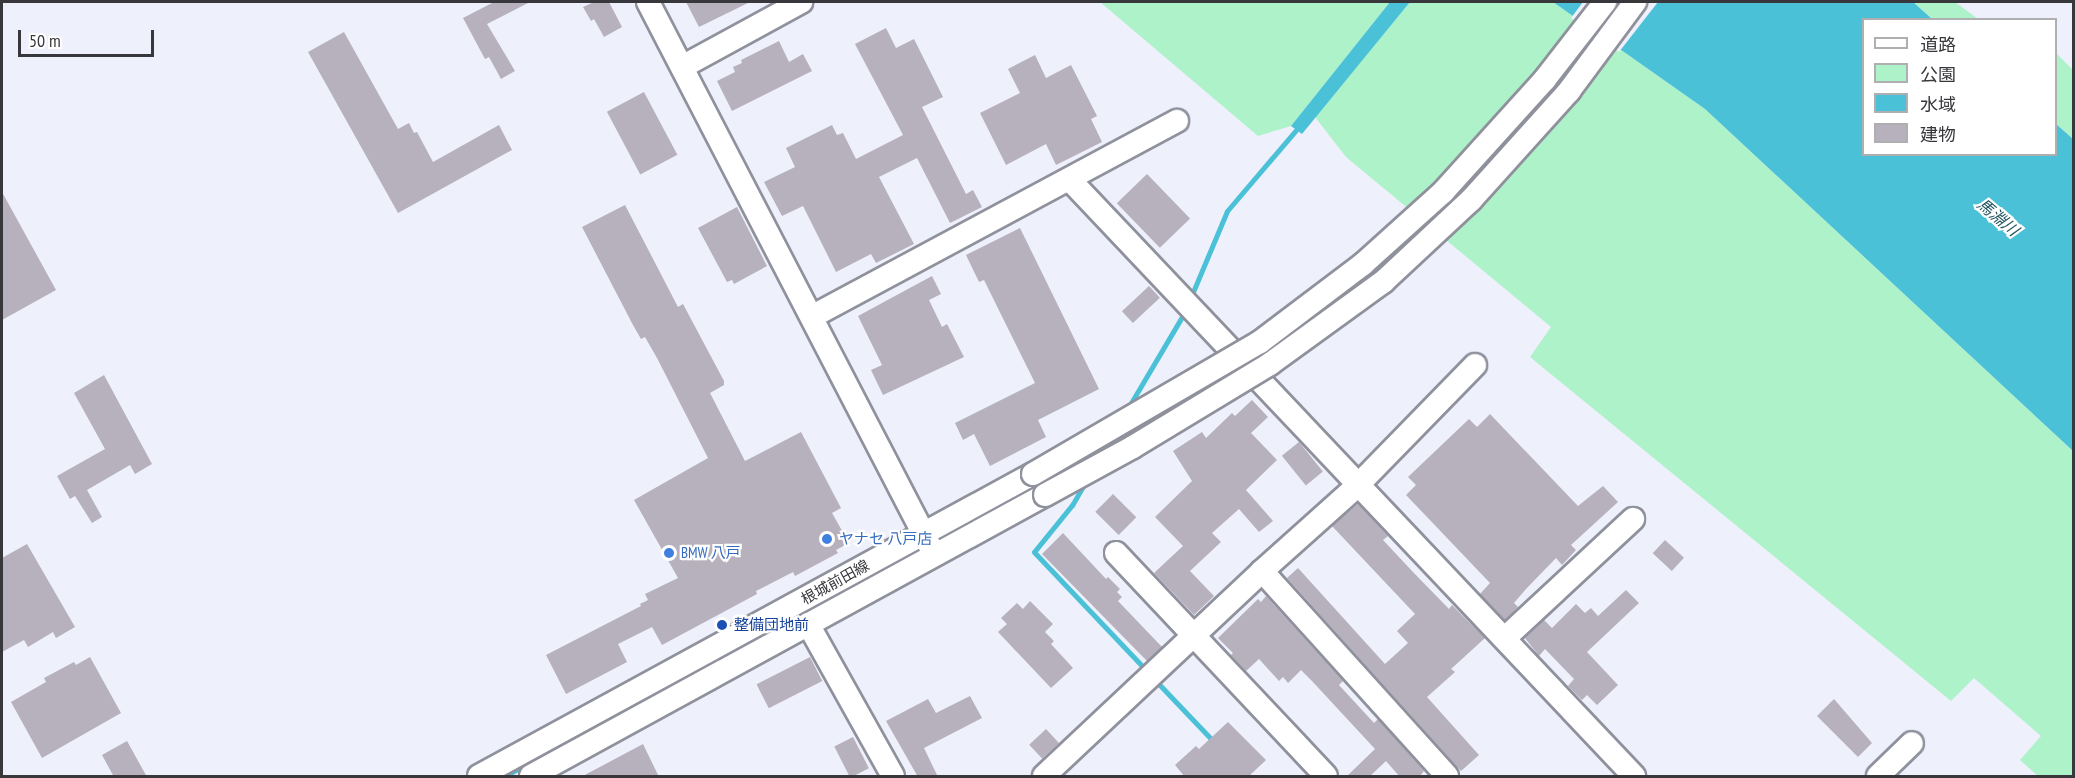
<!DOCTYPE html>
<html>
<head>
<meta charset="utf-8">
<style>
	body { margin:0 }
	#map { position:relative; width:2075px; height:778px; overflow:hidden; background:#eef0fc; font-family:"PT Sans Narrow","Noto Sans JP",sans-serif }
	div>[style] { position:absolute }
	.green>* { inset:0; background:#adf2c9 }
	.water>* { inset:0; background:#4ac1d7 }
	.pier>* { inset:0; background:#eef0fc }
	.stream>* { height:5px; margin:-2.5px; padding:0 2.5px; transform-origin:2.5px; border-radius:2.5px; background:#4ac1d7 }
	.building>* { inset:0; background:#b6b1bc; transform-origin:0 0 }
	.roads { filter:drop-shadow(2px 0 #8f919c) drop-shadow(-2px 0 #8f919c) drop-shadow(0 2px #8f919c) drop-shadow(0 -2px #8f919c) }
	.minor>* { height:22px; margin:-11px; padding:0 11px; transform-origin:11px; border-radius:11px; background:#fff }
	.bridges { filter:drop-shadow(2px 0 #8f919c) drop-shadow(-2px 0 #8f919c) drop-shadow(0 2px #8f919c) drop-shadow(0 -2px #8f919c) }
	.minor-bridge>* { height:22px; margin:-11px; padding:0 11px; transform-origin:11px; border-radius:11px; background:#fff }
	.dots>* { width:16px; height:16px; translate:-50% -50%; box-sizing:border-box; border:3px solid #fff; border-radius:50% }
	span { translate:-50% -50%; white-space:nowrap; text-align:center; line-height:1.15; -webkit-text-stroke:4.5px #fff; paint-order:stroke }
	.shop-label { font-size:15px; color:#366cbe }
	.left { translate:0 -50%; text-align:left }
	.street-label { font-size:15px; color:#37373c }
	.transit-label { font-size:15px; color:#164399 }
	.water-label { font-size:16px; color:#245660; font-style:italic }
	.frame { position:absolute; inset:0; border:3px solid #37373c; pointer-events:none }
	.legend { position:absolute; left:1862px; top:18px; width:195px; height:138px; box-sizing:border-box; background:#fff; border:2px solid #afafb1; margin:0; padding:8px 10px; list-style:none; font-size:18px; color:#37373c }
	.legend li { display:flex; align-items:center; gap:12px; height:30px }
	.legend b { width:30px; border:2px solid #afafb1 }
	.scale { position:absolute; left:18px; top:30px; width:136px; height:27px; box-sizing:border-box; border:3px solid #37373c; border-top:0; padding-left:8px; font-size:18px; line-height:21px; white-space:nowrap; color:#37373c; -webkit-text-stroke:4px #fff; paint-order:stroke }
</style>
</head>
<body>
<div id="map">
	<div class="green">
		<i style="clip-path:polygon(1100px 2px,1390px 2px,1291px 126px,1258px 136px)"></i>
		<i style="clip-path:polygon(1410px 2px,1553px 2px,1705px 109px,2073px 451px,2073px 776px,2038px 776px,2020px 760px,2041px 736px,1974px 678px,1951px 701px,1530px 357px,1551px 327px,1346px 157px,1315px 117px)"></i>
		<i style="clip-path:polygon(1913px 2px,1955px 2px,1978px 19px,1932px 19px)"></i>
		<i style="clip-path:polygon(2056px 53px,2073px 70px,2073px 139px,2056px 124px)"></i>
	</div>
	<div class="water">
		<i style="clip-path:polygon(1390px 2px,1410px 2px,1302px 134px,1291px 126px)"></i>
		<i style="clip-path:polygon(1553px 2px,1913px 2px,1932px 19px,1864px 20px,1864px 154px,2056px 154px,2056px 124px,2073px 139px,2073px 451px,1705px 109px)"></i>
	</div>
	<div class="pier">
		<i style="clip-path:polygon(1583px 2px,1658px 2px,1619px 52px,1571px 18px)"></i>
	</div>
	<div class="stream">
		<i style="left:1190px;top:299px;width:95px;rotate:-67.2deg"></i>
		<i style="left:1227px;top:211px;width:106px;rotate:-49.6deg"></i>
		<i style="left:1128px;top:408px;width:114px;rotate:-59.4deg"></i>
		<i style="left:1101px;top:455px;width:21px;rotate:-59deg"></i>
		<i style="left:1086px;top:481px;width:28px;rotate:120deg"></i>
		<i style="left:1072px;top:505px;width:60px;rotate:129deg"></i>
		<i style="left:1034px;top:552px;width:164px;rotate:46.5deg"></i>
		<i style="left:1155px;top:680px;width:87px;rotate:46.4deg"></i>
		<i style="left:505px;top:776px;width:221px;rotate:-29deg"></i>
	</div>
	<div class="building">
		<i style="clip-path:polygon(494px 2px,530px 2px,487px 24px,515px 71px,501px 79px,489px 57px,485px 59px,463px 18px)"></i>
		<i style="clip-path:polygon(594px 2px,609px 2px,622px 27px,604px 37px,594px 19px,591px 21px,583px 7px)"></i>
		<i style="clip-path:polygon(686px 2px,750px 2px,699px 27px)"></i>
		<i style="clip-path:polygon(886px 28px,896px 48px,914px 39px,943px 97px,922px 107px,966px 194px,973px 190px,982px 207px,950px 223px,917px 158px,879px 177px,914px 244px,876px 263px,871px 254px,836px 272px,803px 206px,782px 216px,764px 182px,795px 167px,786px 148px,832px 125px,837px 135px,843px 133px,856px 159px,903px 135px,855px 44px)"></i>
		<i style="clip-path:polygon(344px 32px,398px 129px,409px 123px,414px 133px,417px 132px,433px 162px,499px 125px,512px 150px,398px 213px,308px 52px)"></i>
		<i style="clip-path:polygon(779px 41px,789px 62px,803px 54px,812px 71px,732px 111px,717px 81px,735px 72px,733px 67px,742px 63px,741px 60px)"></i>
		<i style="clip-path:polygon(1035px 55px,1046px 78px,1071px 65px,1097px 116px,1091px 119px,1102px 142px,1056px 165px,1046px 144px,1006px 165px,980px 113px,1020px 93px,1008px 69px)"></i>
		<i style="left:644px;top:92px;width:71px;height:42px;rotate:62deg"></i>
		<i style="left:1147px;top:174px;width:62px;height:42px;rotate:46deg"></i>
		<i style="clip-path:polygon(2px 192px,56px 290px,2px 320px)"></i>
		<i style="clip-path:polygon(625px 205px,678px 307px,683px 304px,724px 381px,724px 385px,710px 393px,745px 461px,801px 432px,841px 508px,832px 513px,849px 543px,836px 550px,838px 553px,795px 576px,793px 572px,756px 591px,757px 594px,662px 645px,652px 627px,618px 644px,627px 662px,566px 694px,546px 655px,641px 606px,640px 604px,648px 600px,645px 594px,678px 578px,634px 500px,708px 458px,657px 358px,645px 337px,641px 339px,633px 325px,582px 227px)"></i>
		<i style="clip-path:polygon(737px 207px,767px 266px,734px 284px,732px 280px,727px 282px,698px 228px)"></i>
		<i style="clip-path:polygon(1020px 228px,1099px 389px,1038px 420px,1046px 437px,990px 466px,974px 434px,963px 440px,955px 423px,1035px 383px,984px 280px,979px 282px,966px 255px)"></i>
		<i style="clip-path:polygon(932px 276px,941px 294px,929px 300px,942px 327px,947px 324px,964px 357px,883px 395px,871px 370px,882px 365px,858px 316px)"></i>
		<i style="left:1149px;top:286px;width:16px;height:37px;rotate:47deg"></i>
		<i style="clip-path:polygon(104px 375px,152px 464px,135px 474px,130px 465px,87px 490px,102px 517px,92px 523px,75px 496px,70px 499px,57px 476px,105px 449px,74px 393px)"></i>
		<i style="clip-path:polygon(1252px 400px,1268px 417px,1251px 433px,1277px 460px,1246px 490px,1273px 521px,1259px 532px,1239px 509px,1212px 533px,1221px 542px,1190px 571px,1214px 596px,1194px 615px,1154px 573px,1183px 546px,1155px 517px,1192px 481px,1173px 451px,1202px 432px,1206px 438px,1232px 413px,1235px 416px)"></i>
		<i style="clip-path:polygon(1490px 414px,1578px 506px,1603px 486px,1618px 502px,1571px 545px,1576px 550px,1562px 565px,1556px 558px,1526px 589px,1514px 603px,1518px 607px,1505px 620px,1480px 594px,1490px 583px,1406px 495px,1416px 485px,1408px 477px,1469px 419px,1477px 427px)"></i>
		<i style="left:1299px;top:442px;width:38px;height:22px;rotate:51deg"></i>
		<i style="left:1113px;top:494px;width:33px;height:25px;rotate:45deg"></i>
		<i style="clip-path:polygon(1358px 504px,1388px 536px,1383px 540px,1412px 571px,1449px 609px,1452px 605px,1485px 638px,1451px 669px,1455px 672px,1427px 697px,1479px 755px,1461px 771px,1287px 578px,1298px 568px,1385px 664px,1408px 643px,1397px 631px,1415px 614px,1332px 526px)"></i>
		<i style="clip-path:polygon(1063px 533px,1106px 579px,1108px 577px,1120px 589px,1117px 592px,1122px 597px,1118px 601px,1162px 647px,1147px 661px,1042px 554px)"></i>
		<i style="left:1665px;top:540px;width:26px;height:18px;rotate:43deg"></i>
		<i style="clip-path:polygon(27px 544px,75px 627px,56px 638px,53px 632px,28px 647px,24px 640px,2px 652px,2px 558px)"></i>
		<i style="clip-path:polygon(1626px 590px,1639px 603px,1587px 652px,1618px 685px,1597px 705px,1587px 695px,1582px 700px,1568px 686px,1574px 679px,1545px 649px,1539px 656px,1525px 638px,1544px 620px,1552px 628px,1576px 604px,1585px 613px,1591px 608px,1598px 616px)"></i>
		<i style="clip-path:polygon(1266px 596px,1343px 681px,1339px 685px,1374px 723px,1378px 719px,1424px 771px,1419px 777px,1400px 777px,1386px 761px,1369px 777px,1346px 777px,1375px 749px,1312px 681px,1301px 670px,1288px 683px,1283px 677px,1279px 681px,1259px 659px,1246px 671px,1231px 655px,1233px 653px,1218px 638px,1258px 599px,1261px 602px)"></i>
		<i style="clip-path:polygon(1030px 601px,1053px 624px,1045px 632px,1054px 641px,1051px 644px,1073px 668px,1051px 688px,998px 632px,1007px 624px,1001px 618px,1017px 603px,1023px 609px)"></i>
		<i style="clip-path:polygon(90px 657px,121px 713px,42px 758px,11px 702px,46px 682px,44px 678px,74px 662px,76px 665px)"></i>
		<i style="left:810px;top:657px;width:27px;height:60px;rotate:63deg"></i>
		<i style="clip-path:polygon(970px 696px,982px 718px,924px 748px,938px 777px,918px 777px,886px 721px,928px 699px,936px 713px)"></i>
		<i style="clip-path:polygon(1834px 699px,1872px 743px,1858px 757px,1817px 716px)"></i>
		<i style="clip-path:polygon(1228px 722px,1266px 760px,1248px 777px,1185px 777px,1175px 765px,1196px 746px,1199px 749px)"></i>
		<i style="left:1046px;top:729px;width:19px;height:23px;rotate:47deg"></i>
		<i style="left:853px;top:737px;width:35px;height:21px;rotate:63deg"></i>
		<i style="clip-path:polygon(127px 741px,147px 777px,114px 777px,102px 755px)"></i>
		<i style="clip-path:polygon(643px 744px,659px 777px,581px 777px)"></i>
	</div>
	<div class="roads">
		<div class="minor">
			<i style="left:648px;top:2px;width:622px;rotate:62.61deg"></i>
			<i style="left:682px;top:67px;width:136px;rotate:-28.6deg"></i>
			<i style="left:1070px;top:180px;width:821px;rotate:46.58deg"></i>
			<i style="left:813px;top:316px;width:413px;rotate:-28.2deg"></i>
			<i style="left:1116px;top:553px;width:306px;rotate:46.7deg"></i>
			<i style="left:1262px;top:571px;width:276px;rotate:47.9deg"></i>
			<i style="left:808px;top:624px;width:174px;rotate:60.8deg"></i>
			<i style="left:1505px;top:638px;width:175px;rotate:-42.9deg"></i>
			<i style="left:479px;top:776px;width:631px;rotate:-28.6deg"></i>
			<i style="left:531px;top:776px;width:586px;rotate:-28.67deg"></i>
			<i style="left:1044px;top:776px;width:299px;rotate:-43.2deg"></i>
			<i style="left:1262px;top:571px;width:127px;rotate:-41.8deg"></i>
			<i style="left:1357px;top:486px;width:169px;rotate:-45.7deg"></i>
			<i style="left:1878px;top:776px;width:47px;rotate:-44.1deg"></i>
		</div>
	</div>
	<div class="bridges">
		<div class="minor-bridge">
			<i style="left:1033px;top:474px;width:263px;rotate:-30.2deg"></i>
			<i style="left:1260px;top:342px;width:129px;rotate:-37.1deg"></i>
			<i style="left:1363px;top:264px;width:108px;rotate:-42deg"></i>
			<i style="left:1443px;top:192px;width:152px;rotate:-47.9deg"></i>
			<i style="left:1545px;top:79px;width:98px;rotate:-52.1deg"></i>
			<i style="left:1045px;top:495px;width:100px;rotate:-28.6deg"></i>
			<i style="left:1133px;top:447px;width:160px;rotate:-31.2deg"></i>
			<i style="left:1270px;top:364px;width:140px;rotate:-36deg"></i>
			<i style="left:1383px;top:282px;width:120px;rotate:-43deg"></i>
			<i style="left:1471px;top:200px;width:147px;rotate:-48deg"></i>
			<i style="left:1569px;top:91px;width:111px;rotate:-53.4deg"></i>
		</div>
	</div>
	<div class="dots">
		<i style="left:827px;top:539px;background:#3f7fe0"></i>
		<i style="left:669px;top:553px;background:#3f7fe0"></i>
		<i style="left:722px;top:625px;background:#1a4fb4"></i>
	</div>
	<div class="shop-label">
		<span class="left" style="left:839px;top:539px">ヤナセ 八戸店</span>
		<span class="left" style="left:681px;top:553px">BMW 八戸</span>
	</div>
	<div class="street-label">
		<span style="left:835px;top:582px;rotate:-29deg">根城前田線</span>
	</div>
	<div class="transit-label">
		<span class="left" style="left:734px;top:625px">整備団地前</span>
	</div>
	<div class="water-label">
		<span style="left:1998px;top:217px;rotate:40deg">馬淵川</span>
	</div>
	<div class="frame"></div>
	<ul class="legend">
	<li><b style="height:8px;background:#fff"></b>道路</li>
	<li><b style="height:16px;background:#adf2c9"></b>公園</li>
	<li><b style="height:16px;background:#4ac1d7"></b>水域</li>
	<li><b style="height:16px;background:#b6b1bc"></b>建物</li>
	</ul>
	<div class="scale">50 m</div>
</div>
</body>
</html>
